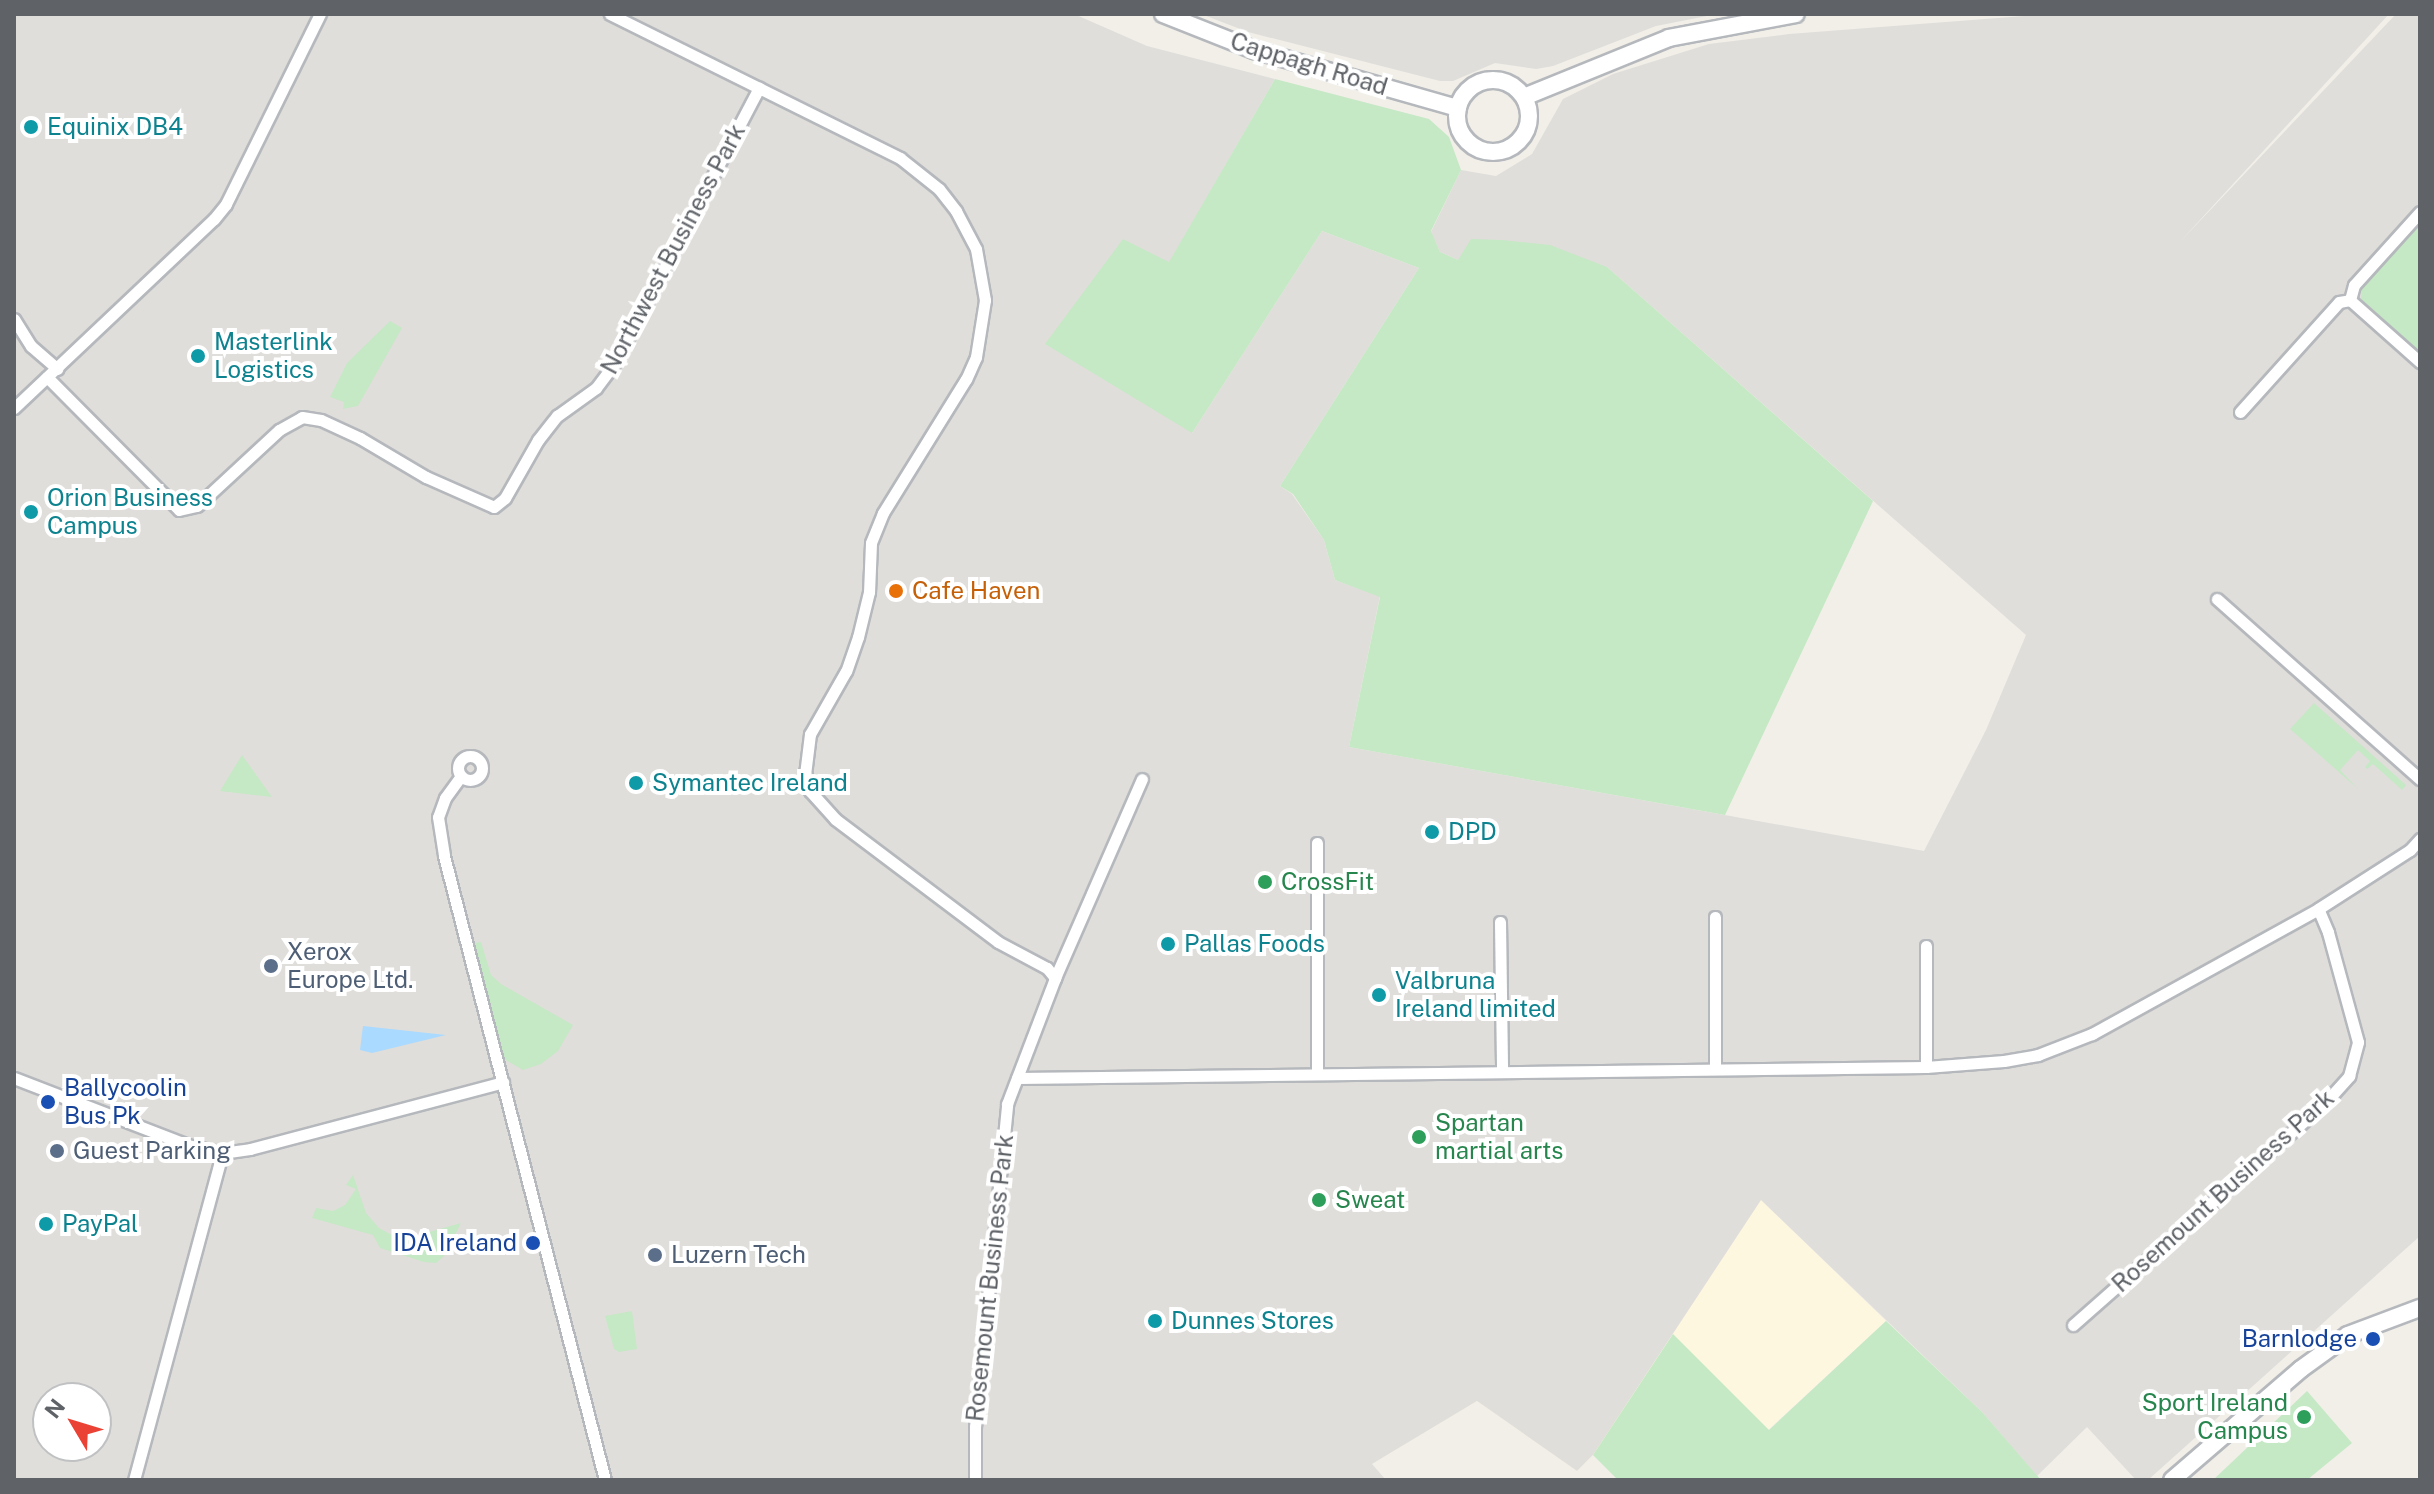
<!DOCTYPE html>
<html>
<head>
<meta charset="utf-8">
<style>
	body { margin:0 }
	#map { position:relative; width:2434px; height:1494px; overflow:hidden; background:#f1efe8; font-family:"Public Sans",sans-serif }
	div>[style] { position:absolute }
	.commercial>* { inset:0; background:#fef7e0 }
	.industrial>* { inset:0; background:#e0deda }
	.green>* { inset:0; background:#c5e8c5 }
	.water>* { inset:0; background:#aadaff }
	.roads { filter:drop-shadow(2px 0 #b5b8bc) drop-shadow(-2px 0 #b5b8bc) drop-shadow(0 2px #b5b8bc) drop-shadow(0 -2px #b5b8bc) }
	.street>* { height:11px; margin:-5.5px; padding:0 5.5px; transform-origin:5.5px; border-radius:5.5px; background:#fff }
	.street>.ring { margin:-5.5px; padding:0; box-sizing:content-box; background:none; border:11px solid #fff; border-radius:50% }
	.secondary>* { height:16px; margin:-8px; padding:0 8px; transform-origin:8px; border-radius:8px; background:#fff }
	.secondary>.ring { margin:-8px; padding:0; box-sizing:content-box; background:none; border:16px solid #fff; border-radius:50% }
	.dots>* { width:22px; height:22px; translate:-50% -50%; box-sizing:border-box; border:4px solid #fff; border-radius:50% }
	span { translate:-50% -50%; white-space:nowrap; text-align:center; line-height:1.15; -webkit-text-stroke:8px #fff; paint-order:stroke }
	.street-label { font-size:24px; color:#5f6368 }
	.culture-label { font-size:24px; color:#0d838f }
	.left { translate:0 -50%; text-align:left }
	.food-label { font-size:24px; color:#c56008 }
	.leisure-label { font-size:24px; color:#27864d }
	.right { translate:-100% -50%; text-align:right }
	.service-label { font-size:24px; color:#4e5e75 }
	.transit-label { font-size:24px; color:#164399 }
	.frame { position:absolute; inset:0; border:16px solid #5f6368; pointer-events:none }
	.north { position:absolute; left:32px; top:1382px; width:80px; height:80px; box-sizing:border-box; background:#fff; border:2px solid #bfc1c3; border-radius:50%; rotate:308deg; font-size:22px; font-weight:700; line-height:32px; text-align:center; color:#5f6368 }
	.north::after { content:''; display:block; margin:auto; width:28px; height:36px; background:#ea4335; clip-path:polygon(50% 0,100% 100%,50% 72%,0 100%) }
</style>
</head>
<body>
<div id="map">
	<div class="commercial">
		<i style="clip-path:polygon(1761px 1200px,1886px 1321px,1768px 1430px,1593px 1455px,1577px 1471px,1477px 1401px,1372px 1464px)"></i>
	</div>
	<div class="industrial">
		<i style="clip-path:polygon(evenodd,14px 14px,1074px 14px,1147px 46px,1275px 79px,1169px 263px,1192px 433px,1322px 231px,1419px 268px,1280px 486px,1292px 494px,1324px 540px,1335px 580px,1380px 596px,1349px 747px,1924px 851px,1986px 730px,2026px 635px,1607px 267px,1458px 260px,1440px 252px,1431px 232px,1461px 170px,1496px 176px,1532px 154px,1563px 99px,1613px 74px,1709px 44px,1789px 34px,2050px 14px,2389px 14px,2178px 244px,2396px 14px,2420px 14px,2420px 1236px,2148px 1480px,2136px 1480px,2087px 1427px,2037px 1476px,1982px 1412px,1761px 1200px,1593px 1455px,1577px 1471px,1477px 1401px,1372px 1464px,1386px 1480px,14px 1480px,14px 14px,48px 1398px,96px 1398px,96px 1446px,48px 1446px,48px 1398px)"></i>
		<i style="clip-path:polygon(1201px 14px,1717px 14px,1656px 26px,1553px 66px,1536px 69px,1495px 63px,1453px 81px,1440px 81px,1248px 32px)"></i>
	</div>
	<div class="green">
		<i style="clip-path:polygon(1275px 79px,1429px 119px,1449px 137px,1461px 170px,1431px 231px,1440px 252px,1458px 260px,1471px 239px,1502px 240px,1550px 245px,1607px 267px,1873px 501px,1725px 815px,1349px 747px,1380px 597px,1335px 580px,1324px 540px,1293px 494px,1280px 486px,1419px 268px,1322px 231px,1192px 433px,1045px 344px,1123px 239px,1169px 262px)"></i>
		<i style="clip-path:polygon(2418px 222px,2420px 223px,2420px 353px,2361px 299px,2362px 285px)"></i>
		<i style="clip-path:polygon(390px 321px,402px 328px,358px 406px,343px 409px,344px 402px,330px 397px,347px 363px)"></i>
		<i style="clip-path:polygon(2314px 703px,2406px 785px,2402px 790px,2373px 764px,2367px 769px,2365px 767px,2370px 761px,2358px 750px,2340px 770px,2358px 789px,2290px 729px)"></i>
		<i style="clip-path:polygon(242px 755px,272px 797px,220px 791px)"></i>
		<i style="clip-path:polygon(481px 942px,491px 975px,501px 984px,573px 1025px,558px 1051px,541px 1064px,523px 1070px,504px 1059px,474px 943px)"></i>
		<i style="clip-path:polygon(353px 1175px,366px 1213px,379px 1228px,401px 1240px,461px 1223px,444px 1256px,436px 1263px,424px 1262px,380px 1248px,373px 1235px,312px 1218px,316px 1208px,333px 1211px,345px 1205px,356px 1189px,346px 1185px)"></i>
		<i style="clip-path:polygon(632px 1311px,637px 1349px,619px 1352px,614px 1349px,605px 1316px)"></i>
		<i style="clip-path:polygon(1886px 1321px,1982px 1412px,2041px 1480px,1618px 1480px,1593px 1455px,1673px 1334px,1769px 1430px)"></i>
		<i style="clip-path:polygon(2307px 1391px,2352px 1443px,2307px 1480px,2213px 1480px)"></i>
	</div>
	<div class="water">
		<i style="clip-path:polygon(363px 1026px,446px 1035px,372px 1053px,360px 1050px)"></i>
	</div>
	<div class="roads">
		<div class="street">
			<i style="left:610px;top:14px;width:324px;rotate:26.4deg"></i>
			<i style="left:900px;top:158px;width:50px;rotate:38.5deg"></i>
			<i style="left:939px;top:189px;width:28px;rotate:52deg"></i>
			<i style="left:956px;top:211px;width:43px;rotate:62.2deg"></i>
			<i style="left:976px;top:249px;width:52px;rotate:80deg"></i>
			<i style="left:985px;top:300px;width:58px;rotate:99deg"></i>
			<i style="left:976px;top:357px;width:24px;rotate:114deg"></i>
			<i style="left:966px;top:379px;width:158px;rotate:121.8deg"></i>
			<i style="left:883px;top:513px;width:32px;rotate:112deg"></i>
			<i style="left:871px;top:543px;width:49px;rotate:92.3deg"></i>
			<i style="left:869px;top:592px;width:46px;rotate:103.7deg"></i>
			<i style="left:858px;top:637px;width:36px;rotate:109deg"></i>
			<i style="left:846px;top:671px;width:73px;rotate:119.7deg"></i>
			<i style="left:810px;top:734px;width:38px;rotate:97deg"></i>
			<i style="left:805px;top:772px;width:20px;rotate:75deg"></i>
			<i style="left:810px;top:791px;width:38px;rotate:48deg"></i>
			<i style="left:835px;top:819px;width:204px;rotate:37deg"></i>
			<i style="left:998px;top:942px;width:55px;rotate:28deg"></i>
			<i style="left:1047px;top:968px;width:13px;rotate:51deg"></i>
			<i style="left:2420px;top:212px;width:98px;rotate:132.1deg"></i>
			<i style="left:2354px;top:285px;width:16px;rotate:105deg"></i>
			<i style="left:2350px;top:300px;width:94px;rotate:41.5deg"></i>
			<i style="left:14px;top:319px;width:32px;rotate:58deg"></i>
			<i style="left:31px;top:346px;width:35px;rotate:41deg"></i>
			<i style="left:47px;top:377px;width:187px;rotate:45.2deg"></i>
			<i style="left:179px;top:510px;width:18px;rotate:-13deg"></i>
			<i style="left:197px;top:506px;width:112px;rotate:-42.8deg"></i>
			<i style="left:279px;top:430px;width:26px;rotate:-29deg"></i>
			<i style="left:302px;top:417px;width:19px;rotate:9deg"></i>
			<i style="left:321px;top:420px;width:43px;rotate:24.8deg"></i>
			<i style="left:360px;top:438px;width:77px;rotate:30.6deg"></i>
			<i style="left:426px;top:477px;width:74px;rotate:23.8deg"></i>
			<i style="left:494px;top:507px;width:14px;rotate:-39deg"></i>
			<i style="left:505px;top:498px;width:67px;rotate:-60.4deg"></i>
			<i style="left:538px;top:440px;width:31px;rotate:-52deg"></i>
			<i style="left:557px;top:416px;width:48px;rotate:-35.7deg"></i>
			<i style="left:596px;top:388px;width:30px;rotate:-53deg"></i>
			<i style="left:614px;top:364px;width:312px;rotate:-62.3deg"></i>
			<i style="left:14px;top:408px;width:275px;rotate:-43.4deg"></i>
			<i style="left:214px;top:219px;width:19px;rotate:-51deg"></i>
			<i style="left:226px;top:204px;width:212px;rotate:-63.7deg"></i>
			<i style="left:2240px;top:412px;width:148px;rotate:-48deg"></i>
			<i style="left:2339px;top:302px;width:11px;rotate:-10deg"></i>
			<i style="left:2217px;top:599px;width:271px;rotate:41.6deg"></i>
			<i class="ring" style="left:458px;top:756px;width:13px;height:13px"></i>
			<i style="left:461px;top:776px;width:27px;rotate:126deg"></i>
			<i style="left:445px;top:798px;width:20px;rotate:110deg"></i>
			<i style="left:438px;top:817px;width:39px;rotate:81deg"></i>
			<i style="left:444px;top:856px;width:644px;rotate:75.53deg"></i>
			<i style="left:1317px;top:843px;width:231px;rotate:90deg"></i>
			<i style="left:1715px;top:917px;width:151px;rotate:90deg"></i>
			<i style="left:1500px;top:922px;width:148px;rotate:89.2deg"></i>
			<i style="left:1926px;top:946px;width:121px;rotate:90deg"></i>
			<i style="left:14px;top:1078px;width:186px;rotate:21.1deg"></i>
			<i style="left:188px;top:1145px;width:35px;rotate:13deg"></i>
			<i style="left:222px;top:1153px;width:28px;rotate:-8deg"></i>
			<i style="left:250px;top:1149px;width:262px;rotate:-14.8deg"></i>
			<i style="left:1017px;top:1078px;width:909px;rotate:-0.69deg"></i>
			<i style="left:1926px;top:1067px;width:78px;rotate:-4.4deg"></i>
			<i style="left:2004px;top:1061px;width:35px;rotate:-10deg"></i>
			<i style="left:2038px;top:1055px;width:58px;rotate:-21.3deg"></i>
			<i style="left:2092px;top:1034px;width:258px;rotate:-28.9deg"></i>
			<i style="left:2318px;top:909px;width:109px;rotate:-32.7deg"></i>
			<i style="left:2410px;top:850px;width:15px;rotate:-48deg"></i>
			<i style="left:2073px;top:1325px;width:334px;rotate:-41.4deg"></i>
			<i style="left:2324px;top:1104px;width:38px;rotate:-48deg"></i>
			<i style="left:2349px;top:1076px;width:35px;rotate:-75deg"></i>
			<i style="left:2358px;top:1042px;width:114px;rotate:-105.3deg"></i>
			<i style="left:2328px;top:932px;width:25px;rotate:-113deg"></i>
			<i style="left:134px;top:1480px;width:339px;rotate:-74.9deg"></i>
			<i style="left:975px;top:1480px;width:53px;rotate:-90deg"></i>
			<i style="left:975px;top:1427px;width:325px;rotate:-84.3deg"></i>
			<i style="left:1007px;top:1104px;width:135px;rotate:-69.1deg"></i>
			<i style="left:1055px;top:978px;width:217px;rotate:-66.4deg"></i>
		</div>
		<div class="secondary">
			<i style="left:1163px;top:14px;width:98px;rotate:21.6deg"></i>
			<i style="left:1254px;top:50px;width:212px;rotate:15.9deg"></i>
			<i class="ring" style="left:1457px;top:80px;width:56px;height:56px"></i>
			<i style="left:1524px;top:97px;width:157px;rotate:-22.1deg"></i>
			<i style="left:1669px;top:38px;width:129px;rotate:-10.7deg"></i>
			<i style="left:2172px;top:1480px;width:170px;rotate:-40.7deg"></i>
			<i style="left:2301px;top:1369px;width:58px;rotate:-35.9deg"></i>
			<i style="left:2348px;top:1335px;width:77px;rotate:-20.6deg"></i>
		</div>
	</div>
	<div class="dots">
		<i style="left:31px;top:127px;background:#0f9aa8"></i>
		<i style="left:198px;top:356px;background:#0f9aa8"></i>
		<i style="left:31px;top:512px;background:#0f9aa8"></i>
		<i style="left:896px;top:591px;background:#e8710a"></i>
		<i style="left:636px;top:783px;background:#0f9aa8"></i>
		<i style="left:1432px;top:832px;background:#0f9aa8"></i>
		<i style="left:1265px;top:882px;background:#2e9e5b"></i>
		<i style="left:1168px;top:944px;background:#0f9aa8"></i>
		<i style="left:271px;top:966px;background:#5c6f8a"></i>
		<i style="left:1379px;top:995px;background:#0f9aa8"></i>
		<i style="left:48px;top:1102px;background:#1a4fb4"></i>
		<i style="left:1419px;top:1137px;background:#2e9e5b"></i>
		<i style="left:57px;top:1151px;background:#5c6f8a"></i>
		<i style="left:1319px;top:1200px;background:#2e9e5b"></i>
		<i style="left:46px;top:1224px;background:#0f9aa8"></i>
		<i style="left:533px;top:1243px;background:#1a4fb4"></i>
		<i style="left:655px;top:1255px;background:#5c6f8a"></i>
		<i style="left:1155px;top:1321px;background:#0f9aa8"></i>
		<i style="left:2373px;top:1339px;background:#1a4fb4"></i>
		<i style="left:2304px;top:1417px;background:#2e9e5b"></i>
	</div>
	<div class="street-label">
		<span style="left:1309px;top:64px;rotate:17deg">Cappagh Road</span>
		<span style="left:673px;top:249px;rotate:-62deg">Northwest Business Park</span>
		<span style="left:2223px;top:1191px;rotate:-42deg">Rosemount Business Park</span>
		<span style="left:990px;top:1278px;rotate:-84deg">Rosemount Business Park</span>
	</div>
	<div class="culture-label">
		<span class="left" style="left:47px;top:127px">Equinix DB4</span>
		<span class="left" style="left:214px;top:356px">Masterlink<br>Logistics</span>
		<span class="left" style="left:47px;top:512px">Orion Business<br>Campus</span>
		<span class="left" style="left:652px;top:783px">Symantec Ireland</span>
		<span class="left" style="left:1448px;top:832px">DPD</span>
		<span class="left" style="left:1184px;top:944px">Pallas Foods</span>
		<span class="left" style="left:1395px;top:995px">Valbruna<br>Ireland limited</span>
		<span class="left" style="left:62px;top:1224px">PayPal</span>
		<span class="left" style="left:1171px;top:1321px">Dunnes Stores</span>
	</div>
	<div class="food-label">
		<span class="left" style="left:912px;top:591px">Cafe Haven</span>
	</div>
	<div class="leisure-label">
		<span class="left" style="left:1281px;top:882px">CrossFit</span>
		<span class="left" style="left:1435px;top:1137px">Spartan<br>martial arts</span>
		<span class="left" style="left:1335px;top:1200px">Sweat</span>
		<span class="right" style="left:2288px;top:1417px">Sport Ireland<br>Campus</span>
	</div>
	<div class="service-label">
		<span class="left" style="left:287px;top:966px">Xerox<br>Europe Ltd.</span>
		<span class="left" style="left:73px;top:1151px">Guest Parking</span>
		<span class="left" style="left:671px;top:1255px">Luzern Tech</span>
	</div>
	<div class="transit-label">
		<span class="left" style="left:64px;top:1102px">Ballycoolin<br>Bus Pk</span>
		<span class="right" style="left:517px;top:1243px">IDA Ireland</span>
		<span class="right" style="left:2357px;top:1339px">Barnlodge</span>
	</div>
	<div class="frame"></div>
	<div class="north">N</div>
</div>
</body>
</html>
